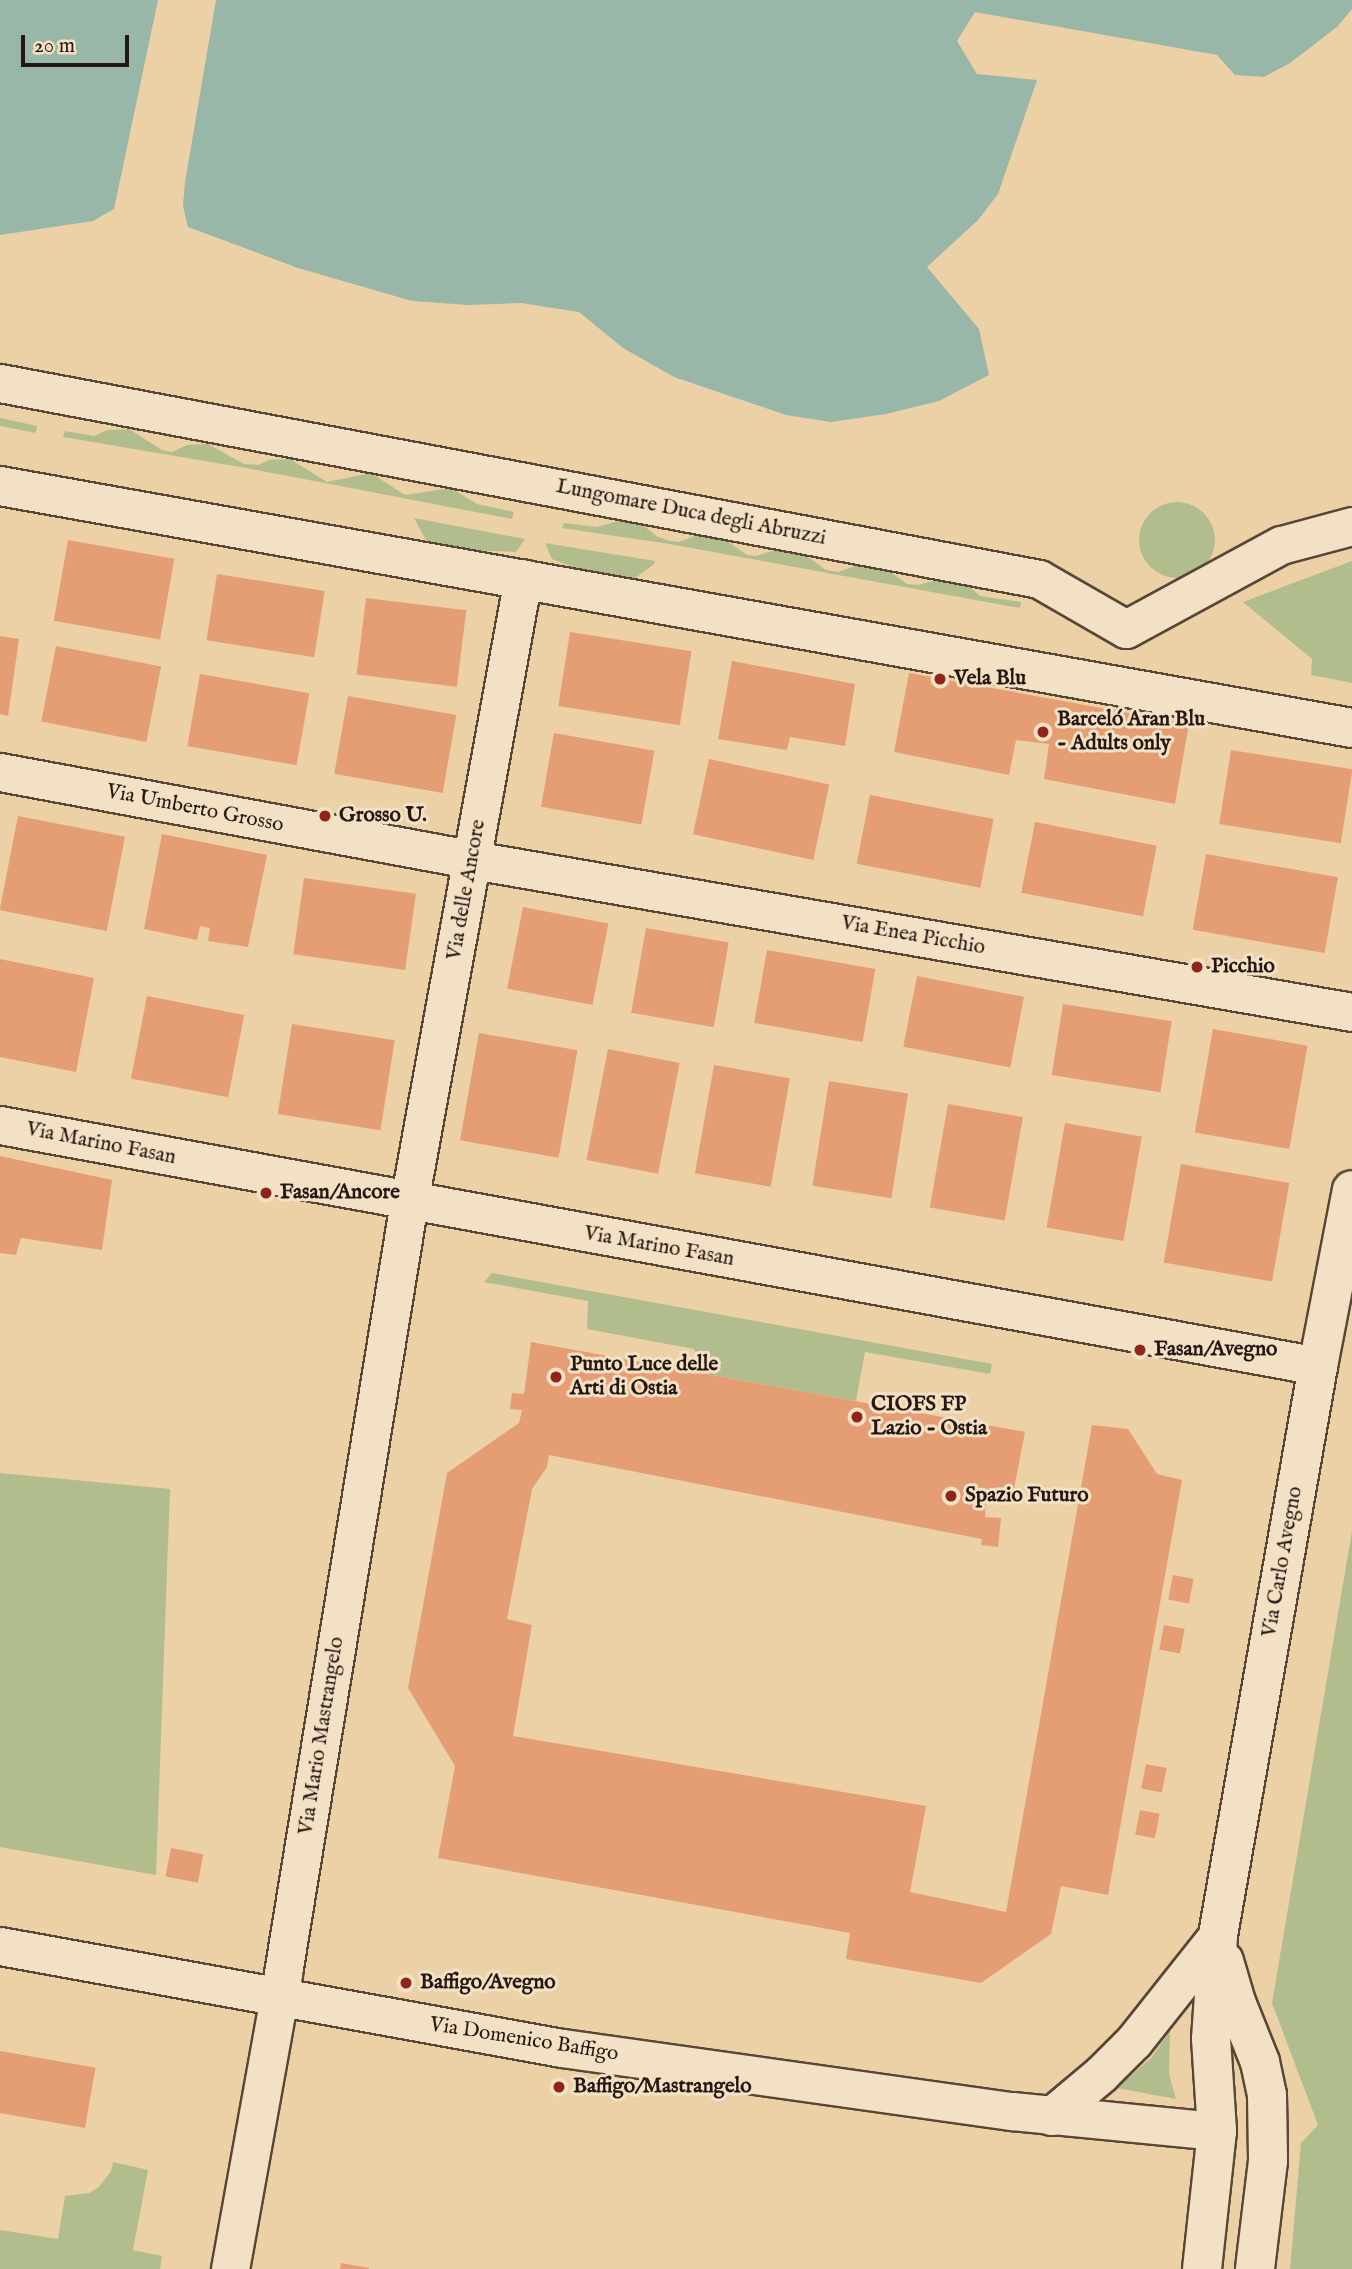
<!DOCTYPE html>
<html>
<head>
<meta charset="utf-8">
<style>
	body { margin:0 }
	#map { position:relative; width:1352px; height:2269px; overflow:hidden; background:#ecd1a6; font-family:"IM FELL English",serif }
	div>[style] { position:absolute }
	.green>* { inset:0; background:#b1bd8c }
	.round { border-radius:50% }
	.water>* { inset:0; background:#99b7a8 }
	.building>* { inset:0; background:#e59d74; transform-origin:0 0 }
	.roads { filter:drop-shadow(2px 0 #584636) drop-shadow(-2px 0 #584636) drop-shadow(0 2px #584636) drop-shadow(0 -2px #584636) }
	.street>* { height:37px; margin:-18.5px; padding:0 18.5px; transform-origin:18.5px; border-radius:18.5px; background:#f3e1c5 }
	.secondary>* { height:38px; margin:-19px; padding:0 19px; transform-origin:19px; border-radius:19px; background:#f3e1c5 }
	.dots>* { width:19px; height:19px; translate:-50% -50%; box-sizing:border-box; border:4px solid #f3e1c5; border-radius:50% }
	span { translate:-50% -50%; white-space:nowrap; text-align:center; line-height:1.15; -webkit-text-stroke:6px #f3e1c5; paint-order:stroke }
	.street-label { font-size:21px; color:#271711 }
	.poi-label { font-size:21px; color:#271711; font-weight:700 }
	.left { translate:0 -50%; text-align:left }
	.scale { position:absolute; left:21px; top:35px; width:108px; height:32px; box-sizing:border-box; border:4px solid #271711; border-top:0; padding-left:9px; font-size:21px; line-height:24px; white-space:nowrap; color:#271711; -webkit-text-stroke:5px #f3e1c5; paint-order:stroke }
</style>
</head>
<body>
<div id="map">
	<div class="green">
		<i style="clip-path:polygon(0 418px,37px 426px,36px 433px,0 426px)"></i>
		<i style="clip-path:polygon(129px 429px,162px 450px,172px 452px,187px 445px,208px 444px,244px 464px,258px 465px,269px 460px,290px 459px,327px 482px,371px 473px,405px 495px,451px 488px,477px 504px,514px 512px,512px 519px,246px 468px,63px 437px,65px 431px,94px 436px,107px 430px)"></i>
		<i class="round" style="left:1139px;top:502px;width:76px;height:76px"></i>
		<i style="clip-path:polygon(414px 518px,525px 539px,516px 552px,469px 550px,433px 553px)"></i>
		<i style="clip-path:polygon(622px 520px,640px 523px,658px 537px,670px 541px,679px 542px,703px 533px,721px 537px,747px 555px,756px 556px,781px 548px,798px 550px,826px 570px,838px 572px,864px 563px,882px 566px,907px 584px,918px 585px,944px 578px,962px 580px,980px 596px,1021px 602px,1020px 608px,669px 544px,562px 528px,564px 523px,596px 527px)"></i>
		<i style="clip-path:polygon(545px 543px,655px 561px,653px 565px,624px 586px,552px 559px)"></i>
		<i style="clip-path:polygon(1352px 561px,1352px 683px,1311px 675px,1312px 659px,1243px 602px)"></i>
		<i style="clip-path:polygon(492px 1273px,992px 1364px,990px 1374px,865px 1352px,856px 1401px,707px 1374px,694px 1349px,587px 1329px,588px 1301px,484px 1282px)"></i>
		<i style="clip-path:polygon(0 1473px,170px 1489px,156px 1875px,0 1847px)"></i>
		<i style="clip-path:polygon(1352px 1531px,1352px 2269px,1290px 2269px,1301px 2143px,1318px 2125px,1272px 2003px)"></i>
		<i style="clip-path:polygon(1170px 2031px,1169px 2074px,1176px 2099px,1117px 2088px,1151px 2058px)"></i>
		<i style="clip-path:polygon(113px 2162px,148px 2170px,133px 2250px,162px 2256px,160px 2269px,0 2269px,0 2230px,58px 2239px,65px 2196px,89px 2193px,99px 2187px,111px 2171px)"></i>
	</div>
	<div class="water">
		<i style="clip-path:polygon(0 0,158px 0,114px 209px,93px 221px,0 235px)"></i>
		<i style="clip-path:polygon(216px 0,1352px 0,1352px 9px,1337px 27px,1290px 63px,1264px 77px,1235px 75px,1217px 55px,975px 12px,957px 41px,977px 74px,1037px 80px,998px 194px,978px 220px,927px 267px,979px 329px,989px 375px,939px 401px,886px 414px,831px 422px,786px 415px,674px 377px,623px 348px,579px 312px,521px 303px,468px 305px,412px 301px,298px 268px,188px 227px,183px 206px,185px 182px)"></i>
	</div>
	<div class="building">
		<i style="left:68px;top:540px;width:108px;height:82px;rotate:10deg"></i>
		<i style="left:217px;top:574px;width:109px;height:67px;rotate:9deg"></i>
		<i style="left:366px;top:598px;width:101px;height:77px;rotate:7deg"></i>
		<i style="left:570px;top:632px;width:123px;height:75px;rotate:9deg"></i>
		<i style="clip-path:polygon(0 636px,19px 639px,8px 716px,0 714px)"></i>
		<i style="left:56px;top:646px;width:107px;height:77px;rotate:11deg"></i>
		<i style="clip-path:polygon(732px 661px,855px 684px,845px 746px,790px 737px,787px 750px,718px 739px)"></i>
		<i style="clip-path:polygon(909px 673px,1189px 724px,1175px 804px,1044px 779px,1049px 744px,1016px 740px,1009px 775px,894px 752px)"></i>
		<i style="left:200px;top:674px;width:111px;height:73px;rotate:10deg"></i>
		<i style="left:348px;top:696px;width:110px;height:79px;rotate:10deg"></i>
		<i style="left:554px;top:733px;width:102px;height:75px;rotate:10deg"></i>
		<i style="left:1231px;top:750px;width:123px;height:75px;rotate:9deg"></i>
		<i style="left:709px;top:759px;width:123px;height:77px;rotate:12deg"></i>
		<i style="left:870px;top:795px;width:126px;height:70px;rotate:11deg"></i>
		<i style="left:18px;top:816px;width:109px;height:96px;rotate:11deg"></i>
		<i style="left:1035px;top:822px;width:124px;height:72px;rotate:11deg"></i>
		<i style="clip-path:polygon(162px 834px,267px 855px,248px 947px,208px 941px,210px 928px,200px 926px,197px 940px,144px 929px)"></i>
		<i style="left:1206px;top:854px;width:134px;height:77px;rotate:10deg"></i>
		<i style="left:304px;top:878px;width:113px;height:77px;rotate:8deg"></i>
		<i style="left:523px;top:907px;width:87px;height:83px;rotate:11deg"></i>
		<i style="left:646px;top:928px;width:84px;height:86px;rotate:10deg"></i>
		<i style="left:767px;top:950px;width:110px;height:74px;rotate:10deg"></i>
		<i style="clip-path:polygon(0 959px,94px 978px,76px 1072px,0 1057px)"></i>
		<i style="left:917px;top:976px;width:109px;height:72px;rotate:11deg"></i>
		<i style="left:147px;top:996px;width:99px;height:84px;rotate:11deg"></i>
		<i style="left:1063px;top:1004px;width:110px;height:72px;rotate:9deg"></i>
		<i style="left:292px;top:1024px;width:104px;height:91px;rotate:9deg"></i>
		<i style="left:1213px;top:1029px;width:96px;height:105px;rotate:10deg"></i>
		<i style="left:479px;top:1033px;width:100px;height:109px;rotate:10deg"></i>
		<i style="left:608px;top:1049px;width:73px;height:113px;rotate:11deg"></i>
		<i style="left:714px;top:1065px;width:77px;height:110px;rotate:10deg"></i>
		<i style="left:829px;top:1081px;width:80px;height:106px;rotate:9deg"></i>
		<i style="left:948px;top:1104px;width:76px;height:105px;rotate:10deg"></i>
		<i style="left:1065px;top:1123px;width:78px;height:106px;rotate:10deg"></i>
		<i style="clip-path:polygon(0 1156px,112px 1180px,102px 1250px,21px 1238px,16px 1255px,0 1253px)"></i>
		<i style="left:1181px;top:1164px;width:110px;height:100px;rotate:10deg"></i>
		<i style="clip-path:polygon(531px 1342px,1025px 1432px,1011px 1504px,986px 1500px,985px 1517px,1001px 1518px,998px 1547px,981px 1545px,982px 1539px,549px 1455px,547px 1467px,532px 1489px,507px 1619px,532px 1625px,513px 1736px,926px 1806px,910px 1892px,1006px 1912px,1092px 1425px,1128px 1429px,1157px 1474px,1182px 1480px,1108px 1895px,1061px 1886px,1051px 1934px,981px 1983px,846px 1959px,850px 1933px,438px 1858px,455px 1766px,408px 1688px,447px 1473px,519px 1423px,522px 1410px,510px 1409px,512px 1393px,524px 1394px)"></i>
		<i style="left:1173px;top:1575px;width:21px;height:25px;rotate:11deg"></i>
		<i style="left:1164px;top:1625px;width:21px;height:25px;rotate:11deg"></i>
		<i style="left:1146px;top:1764px;width:21px;height:25px;rotate:11deg"></i>
		<i style="left:1140px;top:1810px;width:20px;height:25px;rotate:11deg"></i>
		<i style="left:171px;top:1848px;width:33px;height:29px;rotate:11deg"></i>
		<i style="left:0;top:2051px;width:97px;height:61px;rotate:10deg"></i>
		<i style="clip-path:polygon(341px 2263px,369px 2268px,369px 2269px,340px 2269px)"></i>
	</div>
	<div class="roads">
		<div class="street">
			<i style="left:0;top:383px;width:1057px;rotate:10.68deg"></i>
			<i style="left:1039px;top:579px;width:100px;rotate:29.9deg"></i>
			<i style="left:1126px;top:629px;width:176px;rotate:-28.5deg"></i>
			<i style="left:1281px;top:545px;width:73px;rotate:-15deg"></i>
			<i style="left:0;top:772px;width:481px;rotate:10.5deg"></i>
			<i style="left:473px;top:860px;width:892px;rotate:9.81deg"></i>
			<i style="left:0;top:1125px;width:1340px;rotate:10.36deg"></i>
			<i style="left:0;top:1946px;width:571px;rotate:10.29deg"></i>
			<i style="left:562px;top:2048px;width:454px;rotate:8deg"></i>
			<i style="left:1012px;top:2111px;width:206px;rotate:5.6deg"></i>
			<i style="left:1051px;top:2116px;width:65px;rotate:-40deg"></i>
			<i style="left:1101px;top:2074px;width:47px;rotate:-45deg"></i>
			<i style="left:1134px;top:2041px;width:135px;rotate:-51.6deg"></i>
			<i style="left:230px;top:2269px;width:301px;rotate:-79.8deg"></i>
			<i style="left:283px;top:1973px;width:781px;rotate:-80.72deg"></i>
			<i style="left:409px;top:1202px;width:634px;rotate:-79.65deg"></i>
		</div>
		<div class="secondary">
			<i style="left:0;top:486px;width:1373px;rotate:10.15deg"></i>
			<i style="left:1224px;top:1961px;width:43px;rotate:73.7deg"></i>
			<i style="left:1236px;top:2002px;width:65px;rotate:68.2deg"></i>
			<i style="left:1260px;top:2062px;width:34px;rotate:78deg"></i>
			<i style="left:1267px;top:2095px;width:66px;rotate:89.1deg"></i>
			<i style="left:1268px;top:2161px;width:109px;rotate:96.9deg"></i>
			<i style="left:1202px;top:2269px;width:139px;rotate:-83.8deg"></i>
			<i style="left:1217px;top:2131px;width:92px;rotate:-93.7deg"></i>
			<i style="left:1211px;top:2039px;width:104px;rotate:-86.1deg"></i>
			<i style="left:1218px;top:1935px;width:578px;rotate:-80.03deg"></i>
			<i style="left:1318px;top:1366px;width:179px;rotate:-79.1deg"></i>
		</div>
	</div>
	<div class="dots">
		<i style="left:940px;top:679px;background:#8f2418"></i>
		<i style="left:1043px;top:732px;background:#8f2418"></i>
		<i style="left:325px;top:816px;background:#8f2418"></i>
		<i style="left:1197px;top:967px;background:#8f2418"></i>
		<i style="left:266px;top:1193px;background:#8f2418"></i>
		<i style="left:1140px;top:1350px;background:#8f2418"></i>
		<i style="left:556px;top:1377px;background:#8f2418"></i>
		<i style="left:857px;top:1417px;background:#8f2418"></i>
		<i style="left:951px;top:1496px;background:#8f2418"></i>
		<i style="left:406px;top:1983px;background:#8f2418"></i>
		<i style="left:559px;top:2087px;background:#8f2418"></i>
	</div>
	<div class="street-label">
		<span style="left:691px;top:513px;rotate:11deg">Lungomare Duca degli Abruzzi</span>
		<span style="left:195px;top:809px;rotate:11deg">Via Umberto Grosso</span>
		<span style="left:467px;top:890px;rotate:-80deg">Via delle Ancore</span>
		<span style="left:913px;top:936px;rotate:10deg">Via Enea Picchio</span>
		<span style="left:101px;top:1144px;rotate:11deg">Via Marino Fasan</span>
		<span style="left:659px;top:1247px;rotate:10deg">Via Marino Fasan</span>
		<span style="left:1283px;top:1562px;rotate:-80deg">Via Carlo Avegno</span>
		<span style="left:322px;top:1736px;rotate:-81deg">Via Mario Mastrangelo</span>
		<span style="left:524px;top:2040px;rotate:9deg">Via Domenico Baffigo</span>
	</div>
	<div class="poi-label">
		<span class="left" style="left:954px;top:679px">Vela Blu</span>
		<span class="left" style="left:1057px;top:732px">Barceló Aran Blu<br>- Adults only</span>
		<span class="left" style="left:339px;top:816px">Grosso U.</span>
		<span class="left" style="left:1211px;top:967px">Picchio</span>
		<span class="left" style="left:280px;top:1193px">Fasan/Ancore</span>
		<span class="left" style="left:1154px;top:1350px">Fasan/Avegno</span>
		<span class="left" style="left:570px;top:1377px">Punto Luce delle<br>Arti di Ostia</span>
		<span class="left" style="left:871px;top:1417px">CIOFS FP<br>Lazio - Ostia</span>
		<span class="left" style="left:965px;top:1496px">Spazio Futuro</span>
		<span class="left" style="left:420px;top:1983px">Baffigo/Avegno</span>
		<span class="left" style="left:573px;top:2087px">Baffigo/Mastrangelo</span>
	</div>
	<div class="scale">20 m</div>
</div>
</body>
</html>
